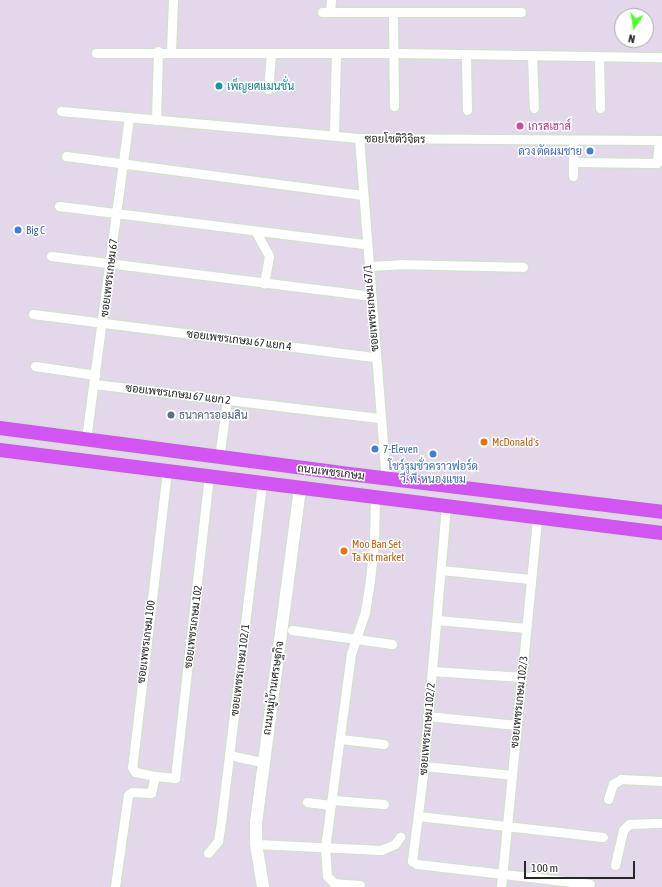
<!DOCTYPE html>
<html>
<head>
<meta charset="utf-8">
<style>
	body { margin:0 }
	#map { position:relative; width:662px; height:887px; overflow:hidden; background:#e3d8ea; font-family:"Asap Condensed",Sarabun,sans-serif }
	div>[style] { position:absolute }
	.roads { filter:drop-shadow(1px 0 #d1e1cd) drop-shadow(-1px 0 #d1e1cd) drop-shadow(0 1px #d1e1cd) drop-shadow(0 -1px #d1e1cd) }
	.street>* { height:9px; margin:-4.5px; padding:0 4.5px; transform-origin:4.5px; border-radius:4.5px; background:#fff }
	.secondary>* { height:12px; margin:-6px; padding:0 6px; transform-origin:6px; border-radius:6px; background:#fff }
	.primary>* { height:14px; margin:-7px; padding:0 7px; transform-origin:7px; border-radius:7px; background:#d154f3 }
	.dots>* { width:11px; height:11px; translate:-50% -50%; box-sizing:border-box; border:2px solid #fff; border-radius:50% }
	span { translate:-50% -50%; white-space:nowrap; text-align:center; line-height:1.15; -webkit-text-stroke:3px #fff; paint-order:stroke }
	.culture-label { font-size:11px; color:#0d838f }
	.left { translate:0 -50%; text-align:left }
	.hotel-label { font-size:11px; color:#b23c85 }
	.street-label { font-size:11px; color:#272727 }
	.shop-label { font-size:11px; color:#366cbe }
	.right { translate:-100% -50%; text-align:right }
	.service-label { font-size:11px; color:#4e5e75 }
	.food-label { font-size:11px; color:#c56008 }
	.north { position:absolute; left:614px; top:8px; width:40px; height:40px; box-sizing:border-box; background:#fff; border:1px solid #a9a9a9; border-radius:50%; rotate:192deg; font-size:11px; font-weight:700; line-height:16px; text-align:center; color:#272727 }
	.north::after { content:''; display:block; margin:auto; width:14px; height:18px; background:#54fd32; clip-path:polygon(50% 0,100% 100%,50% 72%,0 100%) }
	.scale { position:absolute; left:524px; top:861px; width:111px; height:18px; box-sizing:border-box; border:2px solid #272727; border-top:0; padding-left:5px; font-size:12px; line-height:14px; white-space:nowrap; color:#272727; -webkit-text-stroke:3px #fff; paint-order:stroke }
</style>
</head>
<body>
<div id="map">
	<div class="roads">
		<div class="street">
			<i style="left:322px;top:12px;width:199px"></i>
			<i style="left:330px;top:12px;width:12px;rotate:-85deg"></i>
			<i style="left:393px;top:12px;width:94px;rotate:89.4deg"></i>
			<i style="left:171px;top:51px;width:51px;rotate:-87.8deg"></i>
			<i style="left:96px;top:53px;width:300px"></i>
			<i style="left:396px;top:53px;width:266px;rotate:0.9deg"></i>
			<i style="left:466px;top:55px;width:55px;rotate:89deg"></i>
			<i style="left:532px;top:56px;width:52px;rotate:87.8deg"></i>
			<i style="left:599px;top:57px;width:51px;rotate:88.9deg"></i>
			<i style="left:268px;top:89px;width:35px;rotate:-85deg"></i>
			<i style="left:61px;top:111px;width:299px;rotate:5.2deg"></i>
			<i style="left:359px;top:138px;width:303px;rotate:0.4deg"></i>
			<i style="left:156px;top:120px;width:69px;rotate:-88.3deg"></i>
			<i style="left:334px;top:134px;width:81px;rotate:-88.6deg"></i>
			<i style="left:359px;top:138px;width:342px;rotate:85.5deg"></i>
			<i style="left:573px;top:145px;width:31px;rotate:90deg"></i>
			<i style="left:66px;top:156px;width:300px;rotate:7.5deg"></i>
			<i style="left:573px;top:162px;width:84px;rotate:0.7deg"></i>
			<i style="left:657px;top:163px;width:23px;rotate:-85deg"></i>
			<i style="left:59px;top:206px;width:309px;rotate:7.1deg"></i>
			<i style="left:257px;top:234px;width:25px;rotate:61deg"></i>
			<i style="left:269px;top:256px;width:28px;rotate:100deg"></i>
			<i style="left:51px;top:256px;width:322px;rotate:7.1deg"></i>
			<i style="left:368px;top:266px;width:33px;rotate:-3deg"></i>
			<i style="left:401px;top:264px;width:122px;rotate:1.4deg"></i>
			<i style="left:33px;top:314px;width:345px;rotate:7.2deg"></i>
			<i style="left:35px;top:366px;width:61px;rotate:8.5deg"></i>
			<i style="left:94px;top:384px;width:289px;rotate:6.8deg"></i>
			<i style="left:86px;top:439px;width:325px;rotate:-82.4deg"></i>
			<i style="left:219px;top:458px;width:59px;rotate:-82.1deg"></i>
			<i style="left:167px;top:471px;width:298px;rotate:96.7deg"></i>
			<i style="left:132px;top:767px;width:6px;rotate:59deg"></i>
			<i style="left:135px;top:772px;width:20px;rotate:11deg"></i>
			<i style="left:155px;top:776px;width:20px;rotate:6deg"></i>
			<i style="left:175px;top:778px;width:304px;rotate:-83.6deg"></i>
			<i style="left:446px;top:506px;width:269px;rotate:94.9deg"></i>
			<i style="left:423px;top:774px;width:88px;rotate:97.2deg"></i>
			<i style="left:412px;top:861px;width:6px;rotate:31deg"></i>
			<i style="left:417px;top:864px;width:174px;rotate:6.6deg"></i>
			<i style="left:441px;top:570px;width:90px;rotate:5.7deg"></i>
			<i style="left:437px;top:620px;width:89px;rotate:5.1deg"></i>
			<i style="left:292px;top:630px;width:101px;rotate:8deg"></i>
			<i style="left:432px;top:671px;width:90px;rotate:3.8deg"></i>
			<i style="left:427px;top:716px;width:90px;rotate:5.7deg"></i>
			<i style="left:340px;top:739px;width:44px;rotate:6.5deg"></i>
			<i style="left:229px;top:755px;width:35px;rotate:12deg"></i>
			<i style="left:424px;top:766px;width:88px;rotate:5.8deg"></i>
			<i style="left:608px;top:799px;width:16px;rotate:-72deg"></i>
			<i style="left:613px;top:784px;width:9px;rotate:-32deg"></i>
			<i style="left:621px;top:779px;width:41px;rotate:2.8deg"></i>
			<i style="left:332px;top:800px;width:52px;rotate:4.4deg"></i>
			<i style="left:307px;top:802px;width:24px;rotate:7deg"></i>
			<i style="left:418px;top:816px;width:186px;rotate:6.5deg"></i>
			<i style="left:256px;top:844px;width:125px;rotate:2.7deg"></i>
			<i style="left:381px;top:850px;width:15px;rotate:-23deg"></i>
			<i style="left:395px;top:844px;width:9px;rotate:-54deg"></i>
			<i style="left:208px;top:853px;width:16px;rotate:-50deg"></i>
			<i style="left:218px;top:841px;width:19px;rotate:-81deg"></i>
			<i style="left:221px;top:822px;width:341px;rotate:-83.1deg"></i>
			<i style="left:615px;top:865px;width:36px;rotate:-77deg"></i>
			<i style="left:623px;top:830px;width:8px;rotate:-45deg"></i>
			<i style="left:629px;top:824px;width:33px;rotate:-2deg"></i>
			<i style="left:360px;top:885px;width:26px;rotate:-176deg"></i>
			<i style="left:334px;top:883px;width:10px;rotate:-135deg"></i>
			<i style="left:327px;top:876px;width:28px;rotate:-94deg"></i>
			<i style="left:325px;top:848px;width:196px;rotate:-82.4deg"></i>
			<i style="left:351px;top:654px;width:44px;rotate:-71.6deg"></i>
			<i style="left:365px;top:612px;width:32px;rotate:-81deg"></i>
			<i style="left:370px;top:580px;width:38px;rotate:-84deg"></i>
			<i style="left:374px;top:542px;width:45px;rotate:-88.7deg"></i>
			<i style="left:115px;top:886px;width:92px;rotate:-81.9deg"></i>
			<i style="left:128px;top:795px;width:5px;rotate:-37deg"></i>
			<i style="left:132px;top:792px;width:19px;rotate:3deg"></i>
			<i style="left:151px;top:793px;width:17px;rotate:-77deg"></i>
			<i style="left:501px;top:887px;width:372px;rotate:-84.4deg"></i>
		</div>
		<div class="secondary">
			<i style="left:263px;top:887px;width:44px;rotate:-99.2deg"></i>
			<i style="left:256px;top:844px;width:21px;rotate:-90deg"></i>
			<i style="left:256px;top:823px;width:338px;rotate:-82.5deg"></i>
		</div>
		<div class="primary">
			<i style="left:0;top:428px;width:336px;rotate:7.5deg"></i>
			<i style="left:333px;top:472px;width:331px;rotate:6.9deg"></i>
			<i style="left:0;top:450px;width:667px;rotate:7.15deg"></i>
		</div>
	</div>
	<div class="dots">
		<i style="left:219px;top:86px;background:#0f9aa8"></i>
		<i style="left:520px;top:126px;background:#d1479c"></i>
		<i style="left:590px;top:151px;background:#3f7fe0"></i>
		<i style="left:18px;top:230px;background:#3f7fe0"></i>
		<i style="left:171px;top:415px;background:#5c6f8a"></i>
		<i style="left:484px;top:442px;background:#e8710a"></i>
		<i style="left:375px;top:449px;background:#3f7fe0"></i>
		<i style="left:433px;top:454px;background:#3f7fe0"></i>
		<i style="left:344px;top:551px;background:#e8710a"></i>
	</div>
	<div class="culture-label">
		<span class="left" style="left:227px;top:86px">เพ็ญยศแมนชั่น</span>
	</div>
	<div class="hotel-label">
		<span class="left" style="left:528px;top:126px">เกรสเฮาส์</span>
	</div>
	<div class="street-label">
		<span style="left:395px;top:139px;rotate:1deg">ซอยโชติวิจิตร</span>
		<span style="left:109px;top:278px;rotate:-83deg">ซอยเพชรเกษม 67</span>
		<span style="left:371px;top:308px;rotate:-95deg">ซอยเพชรเกษม 67/1</span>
		<span style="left:239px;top:340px;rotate:7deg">ซอยเพชรเกษม 67 แยก 4</span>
		<span style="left:178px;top:394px;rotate:7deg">ซอยเพชรเกษม 67 แยก 2</span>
		<span style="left:331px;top:472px;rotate:7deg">ถนนเพชรเกษม</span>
		<span style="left:193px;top:627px;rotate:-83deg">ซอยเพชรเกษม 102</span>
		<span style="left:146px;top:642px;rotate:-83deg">ซอยเพชรเกษม 100</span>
		<span style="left:240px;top:670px;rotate:-83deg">ซอยเพชรเกษม 102/1</span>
		<span style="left:273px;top:688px;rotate:-82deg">ถนนหมู่บ้านเศรษฐกิจ</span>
		<span style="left:519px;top:702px;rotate:-84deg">ซอยเพชรเกษม 102/3</span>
		<span style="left:427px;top:729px;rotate:-85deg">ซอยเพชรเกษม 102/2</span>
	</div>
	<div class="shop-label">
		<span class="right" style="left:582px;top:151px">ดวง ตัดผมชาย</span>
		<span class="left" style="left:26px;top:230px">Big C</span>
		<span class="left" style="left:383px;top:449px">7-Eleven</span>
		<span style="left:433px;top:473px">โชว์รูมชั่วคราวฟอร์ด<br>วี. พี. หนองแขม</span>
	</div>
	<div class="service-label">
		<span class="left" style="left:179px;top:415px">ธนาคารออมสิน</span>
	</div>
	<div class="food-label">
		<span class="left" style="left:492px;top:442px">McDonald's</span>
		<span class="left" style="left:352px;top:551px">Moo Ban Set<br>Ta Kit market</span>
	</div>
	<div class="north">N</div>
	<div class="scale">100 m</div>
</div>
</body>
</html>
